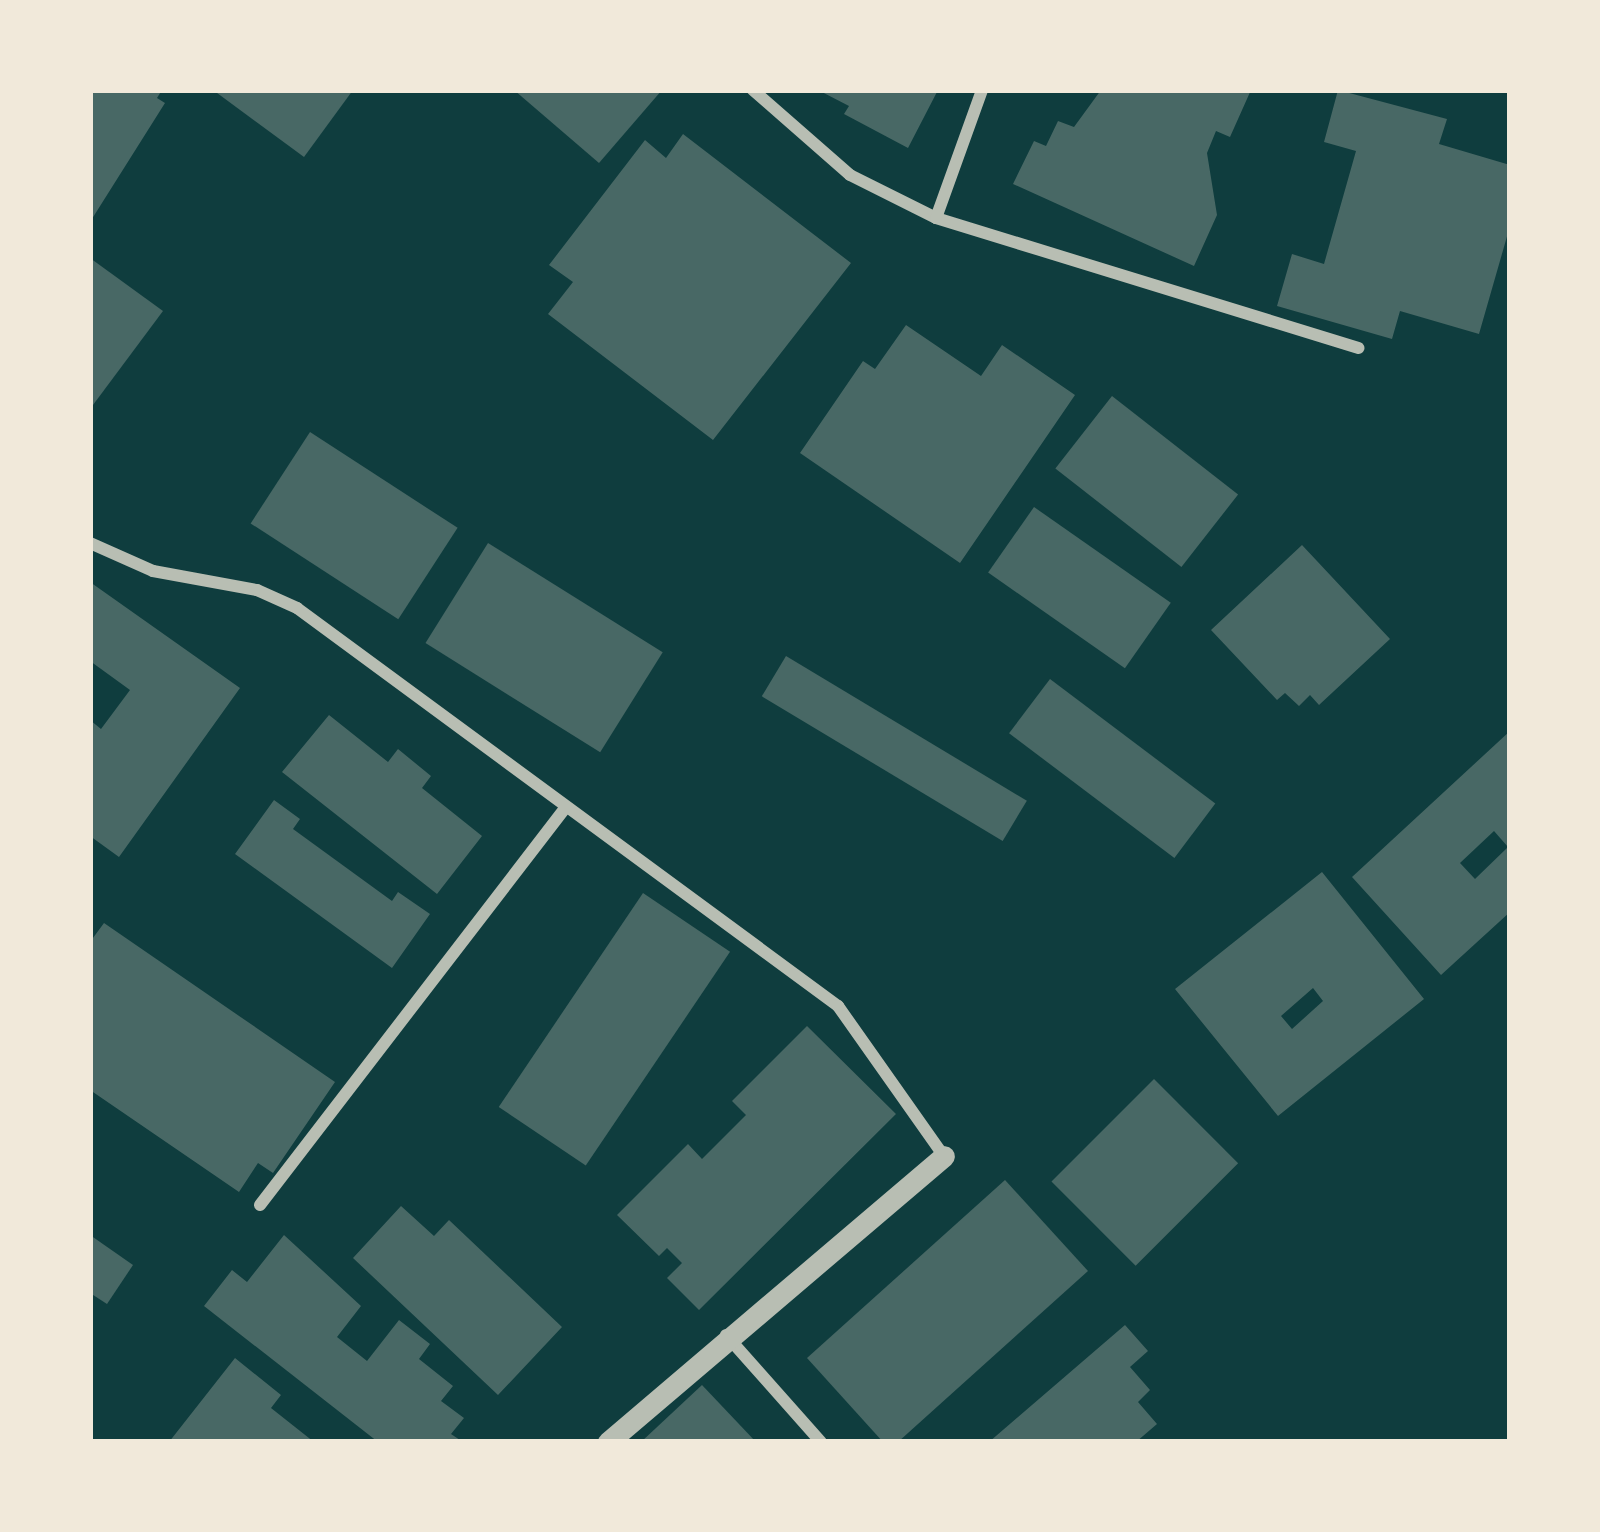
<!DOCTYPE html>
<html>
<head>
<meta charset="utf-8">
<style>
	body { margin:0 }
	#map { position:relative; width:1600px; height:1532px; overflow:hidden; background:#0f3d3e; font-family:Lato,sans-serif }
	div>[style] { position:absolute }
	.building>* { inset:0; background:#486865; transform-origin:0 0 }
	.minor>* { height:12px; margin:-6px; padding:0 6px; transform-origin:6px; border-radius:6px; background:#b8beb3 }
	.tertiary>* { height:21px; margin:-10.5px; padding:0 10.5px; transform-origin:10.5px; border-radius:10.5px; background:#b8beb3 }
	span { translate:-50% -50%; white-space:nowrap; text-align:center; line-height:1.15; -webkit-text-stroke:9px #f1e9da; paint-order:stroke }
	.frame { position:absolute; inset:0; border:93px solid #f1e9da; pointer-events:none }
</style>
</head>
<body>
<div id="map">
	<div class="building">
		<i style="clip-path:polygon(90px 90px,162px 90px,157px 98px,165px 103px,90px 222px)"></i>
		<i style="clip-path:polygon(213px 90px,353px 90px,304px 157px)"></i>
		<i style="clip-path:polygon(514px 90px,662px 90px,599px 163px)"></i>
		<i style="clip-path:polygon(818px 90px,938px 90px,908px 148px,844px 114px,849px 106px)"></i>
		<i style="clip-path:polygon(1101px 90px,1251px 90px,1230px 137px,1216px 131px,1207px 153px,1217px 215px,1194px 266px,1013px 184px,1034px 141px,1046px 146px,1058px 121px,1074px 127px)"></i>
		<i style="clip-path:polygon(1338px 90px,1447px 119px,1439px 144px,1510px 165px,1510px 226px,1479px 334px,1400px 311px,1392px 339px,1277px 306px,1292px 254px,1324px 264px,1356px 151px,1324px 142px)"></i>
		<i style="clip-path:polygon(683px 134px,851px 263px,713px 440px,548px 314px,573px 282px,549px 265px,645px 140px,666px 158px)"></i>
		<i style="clip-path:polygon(90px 258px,163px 311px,90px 409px)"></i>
		<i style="clip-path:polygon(906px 325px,981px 376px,1002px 345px,1075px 395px,960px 563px,800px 453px,863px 361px,875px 369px)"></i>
		<i style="left:1112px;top:396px;width:160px;height:92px;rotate:38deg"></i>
		<i style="left:310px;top:432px;width:176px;height:109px;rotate:33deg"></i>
		<i style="left:1034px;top:507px;width:167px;height:80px;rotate:35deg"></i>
		<i style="left:488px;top:543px;width:206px;height:118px;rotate:32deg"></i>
		<i style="clip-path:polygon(1302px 545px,1390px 639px,1319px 705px,1310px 695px,1299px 706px,1285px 693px,1277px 700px,1211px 630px)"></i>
		<i style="clip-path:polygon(90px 582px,240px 688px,119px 857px,90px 836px,90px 720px,101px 729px,130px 690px,90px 661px)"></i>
		<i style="left:786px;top:656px;width:281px;height:47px;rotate:31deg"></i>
		<i style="left:1050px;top:679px;width:207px;height:68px;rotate:37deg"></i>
		<i style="clip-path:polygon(329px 715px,388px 762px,398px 749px,431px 776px,422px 788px,482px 836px,437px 894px,282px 772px)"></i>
		<i style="clip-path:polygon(evenodd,1510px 731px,1510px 912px,1441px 975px,1352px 877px,1510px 731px,1494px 831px,1508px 847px,1475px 879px,1460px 863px,1494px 831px)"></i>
		<i style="clip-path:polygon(274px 800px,300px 819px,293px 829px,392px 901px,398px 892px,430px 914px,392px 968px,235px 854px)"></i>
		<i style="clip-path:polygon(evenodd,1322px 872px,1424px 999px,1278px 1116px,1175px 989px,1322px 872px,1313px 988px,1323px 1001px,1292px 1029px,1281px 1016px,1313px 988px)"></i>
		<i style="left:643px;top:893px;width:105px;height:258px;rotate:34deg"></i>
		<i style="clip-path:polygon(104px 923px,335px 1082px,273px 1173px,258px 1163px,239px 1192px,90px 1090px,90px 942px)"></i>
		<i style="clip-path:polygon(807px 1026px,896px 1114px,699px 1310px,667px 1278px,682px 1263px,667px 1248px,659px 1256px,617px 1215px,688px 1144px,702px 1159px,746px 1115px,732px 1101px)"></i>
		<i style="left:1154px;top:1079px;width:119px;height:145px;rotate:45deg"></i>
		<i style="clip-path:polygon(1005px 1180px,1088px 1271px,898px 1442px,883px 1442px,807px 1358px)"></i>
		<i style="clip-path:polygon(401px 1206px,434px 1236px,449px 1220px,562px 1327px,498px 1395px,353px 1258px)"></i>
		<i style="clip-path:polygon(90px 1235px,133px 1265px,107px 1304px,90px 1293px)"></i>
		<i style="clip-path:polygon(284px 1235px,361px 1306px,337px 1337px,367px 1361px,399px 1320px,430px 1344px,419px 1359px,453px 1386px,441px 1401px,464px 1418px,451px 1434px,463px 1442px,378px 1442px,204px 1306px,232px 1270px,247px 1282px)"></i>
		<i style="clip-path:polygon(1125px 1325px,1148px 1351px,1130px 1367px,1150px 1390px,1138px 1402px,1157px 1424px,1136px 1442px,989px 1442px)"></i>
		<i style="clip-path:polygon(235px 1358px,281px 1395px,271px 1408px,314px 1442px,169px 1442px)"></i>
		<i style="clip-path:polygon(702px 1385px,756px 1442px,641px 1442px)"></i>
	</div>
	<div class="minor">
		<i style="left:753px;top:90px;width:129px;rotate:41.2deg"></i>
		<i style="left:850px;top:175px;width:96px;rotate:26.6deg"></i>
		<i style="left:936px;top:218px;width:442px;rotate:17.1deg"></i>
		<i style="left:936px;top:218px;width:136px;rotate:-70.2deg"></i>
		<i style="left:90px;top:543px;width:69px;rotate:24deg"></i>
		<i style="left:153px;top:571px;width:106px;rotate:10.4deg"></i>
		<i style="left:257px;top:590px;width:44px;rotate:24.2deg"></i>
		<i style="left:297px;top:608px;width:672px;rotate:36.34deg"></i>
		<i style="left:838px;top:1006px;width:184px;rotate:54.8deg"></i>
		<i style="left:260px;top:1205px;width:502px;rotate:-52.45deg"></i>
		<i style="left:726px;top:1335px;width:143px;rotate:48.4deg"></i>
	</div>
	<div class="tertiary">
		<i style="left:608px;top:1442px;width:441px;rotate:-40.4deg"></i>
	</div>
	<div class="frame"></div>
</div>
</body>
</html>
